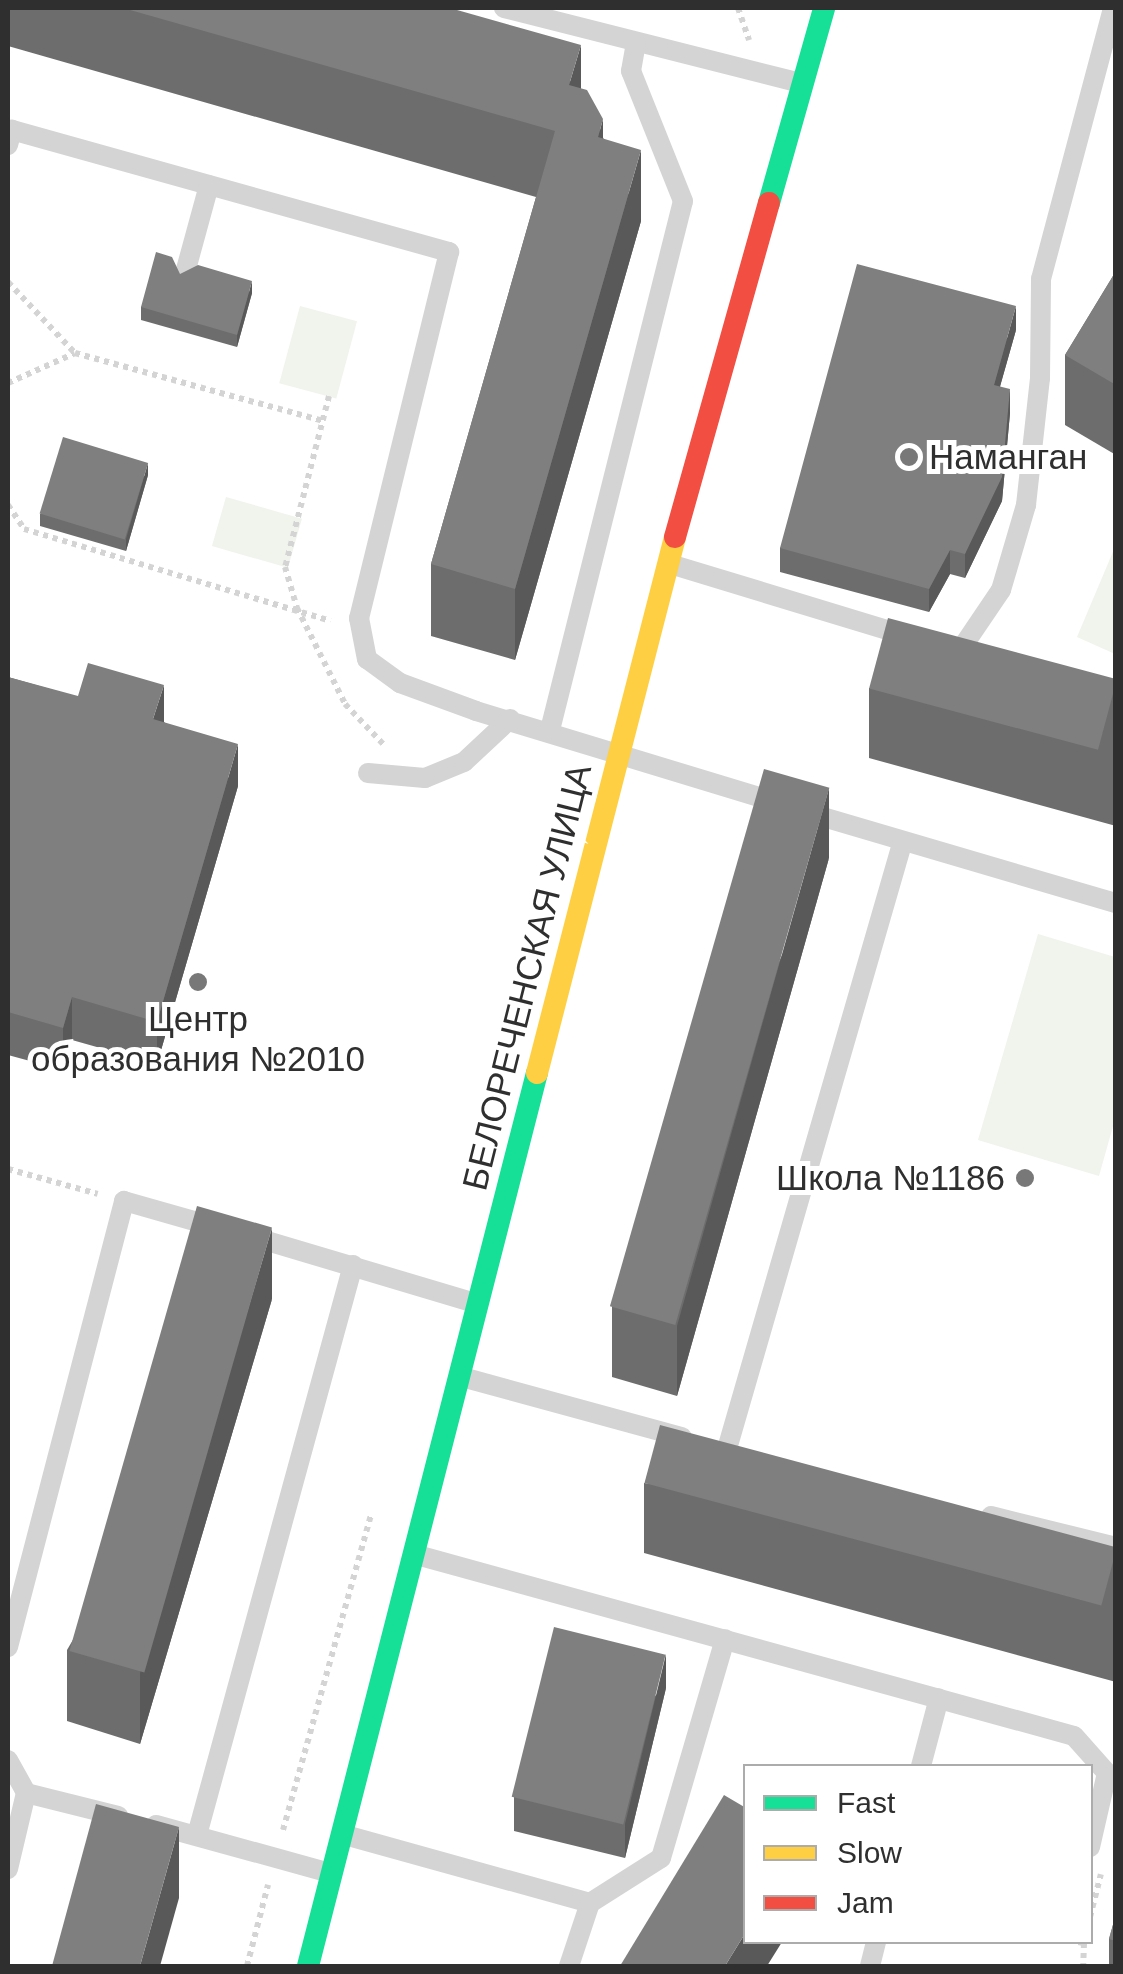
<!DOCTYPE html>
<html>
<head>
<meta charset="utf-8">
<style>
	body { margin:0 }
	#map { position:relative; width:1123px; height:1974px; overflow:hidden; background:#fff; font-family:Helvetica,sans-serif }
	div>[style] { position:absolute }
	.green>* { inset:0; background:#f0f4ec; transform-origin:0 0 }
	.path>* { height:6px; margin-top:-3px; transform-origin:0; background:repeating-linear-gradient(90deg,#d4d4d4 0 5px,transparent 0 10px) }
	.lane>* { height:20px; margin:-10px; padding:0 10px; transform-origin:10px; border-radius:10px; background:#d4d4d4 }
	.fast>* { height:22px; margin:-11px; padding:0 11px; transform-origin:11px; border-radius:11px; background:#16e098 }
	.slow>* { height:22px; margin:-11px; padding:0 11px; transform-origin:11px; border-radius:11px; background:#ffcf43 }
	.jam>* { height:22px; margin:-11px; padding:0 11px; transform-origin:11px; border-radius:11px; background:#f24e42 }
	.wall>* { inset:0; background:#6d6d6d }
	.shaded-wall>* { inset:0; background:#595959 }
	.building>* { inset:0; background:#7f7f7f; transform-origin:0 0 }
	.dots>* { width:28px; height:28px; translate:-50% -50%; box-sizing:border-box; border:5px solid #fff; border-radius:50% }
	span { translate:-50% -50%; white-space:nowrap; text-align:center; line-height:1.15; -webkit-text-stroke:10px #fff; paint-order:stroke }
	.poi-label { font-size:35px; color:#2f2f2f }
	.left { translate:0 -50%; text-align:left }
	.right { translate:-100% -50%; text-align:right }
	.street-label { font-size:35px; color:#2f2f2f }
	.frame { position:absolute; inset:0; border:10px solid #2f2f2f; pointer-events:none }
	.legend { position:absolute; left:743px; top:1764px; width:350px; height:180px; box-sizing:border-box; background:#fff; border:2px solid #acacac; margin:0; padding:12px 18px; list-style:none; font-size:30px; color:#2f2f2f }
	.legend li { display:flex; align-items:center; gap:20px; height:50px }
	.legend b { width:50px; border:2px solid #acacac }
</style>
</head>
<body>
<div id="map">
	<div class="green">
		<i style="left:300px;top:306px;width:59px;height:80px;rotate:15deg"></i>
		<i style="left:226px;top:497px;width:79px;height:51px;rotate:16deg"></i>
		<i style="clip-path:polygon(1115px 547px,1115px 654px,1077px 637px)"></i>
		<i style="clip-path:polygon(1038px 934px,1115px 957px,1115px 1119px,1099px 1176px,978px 1140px)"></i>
	</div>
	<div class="path">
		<i style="left:738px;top:8px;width:34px;rotate:71deg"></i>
		<i style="left:8px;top:282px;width:98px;rotate:46.7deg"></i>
		<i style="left:8px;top:383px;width:73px;rotate:-24.1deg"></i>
		<i style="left:75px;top:353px;width:258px;rotate:15.3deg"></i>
		<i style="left:329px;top:396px;width:177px;rotate:104.4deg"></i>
		<i style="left:285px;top:567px;width:43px;rotate:73.7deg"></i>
		<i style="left:297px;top:608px;width:107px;rotate:63.4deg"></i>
		<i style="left:345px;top:704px;width:57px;rotate:46.4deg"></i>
		<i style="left:8px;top:505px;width:29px;rotate:56deg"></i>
		<i style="left:24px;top:529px;width:320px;rotate:16.7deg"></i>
		<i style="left:8px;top:1169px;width:93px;rotate:15.5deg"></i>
		<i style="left:283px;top:1830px;width:328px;rotate:-74.4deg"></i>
		<i style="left:1090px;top:1917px;width:44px;rotate:-75.7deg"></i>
		<i style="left:1078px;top:1942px;width:6px;rotate:9deg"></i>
		<i style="left:1084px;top:1943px;width:23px;rotate:92deg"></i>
		<i style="left:247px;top:1966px;width:84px;rotate:-75.5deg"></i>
	</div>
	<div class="lane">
		<i style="left:504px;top:8px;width:306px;rotate:14.2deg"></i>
		<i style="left:8px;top:145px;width:16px;rotate:-75deg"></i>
		<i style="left:12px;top:130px;width:454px;rotate:15.6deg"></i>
		<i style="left:449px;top:252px;width:377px;rotate:103.8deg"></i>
		<i style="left:359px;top:618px;width:42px;rotate:79deg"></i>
		<i style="left:367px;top:659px;width:41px;rotate:36deg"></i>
		<i style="left:400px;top:683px;width:81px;rotate:20.2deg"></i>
		<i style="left:476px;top:711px;width:317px;rotate:16.9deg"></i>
		<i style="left:185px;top:273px;width:91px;rotate:-74.7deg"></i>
		<i style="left:670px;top:564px;width:251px;rotate:16.9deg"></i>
		<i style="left:959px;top:652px;width:75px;rotate:-55.9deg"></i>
		<i style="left:1001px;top:590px;width:89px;rotate:-73.6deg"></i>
		<i style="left:1026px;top:505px;width:128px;rotate:-83.7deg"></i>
		<i style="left:1040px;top:378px;width:99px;rotate:-89.4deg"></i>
		<i style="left:1041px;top:279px;width:280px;rotate:-75.1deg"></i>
		<i style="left:550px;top:730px;width:545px;rotate:-75.89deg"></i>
		<i style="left:683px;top:201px;width:140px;rotate:-111.8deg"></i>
		<i style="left:631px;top:71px;width:28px;rotate:-80deg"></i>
		<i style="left:368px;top:773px;width:57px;rotate:5deg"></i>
		<i style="left:425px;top:778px;width:42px;rotate:-22.3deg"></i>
		<i style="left:464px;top:762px;width:63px;rotate:-43.1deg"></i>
		<i style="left:806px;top:812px;width:323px;rotate:16.4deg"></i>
		<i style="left:247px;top:1235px;width:241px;rotate:16.6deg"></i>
		<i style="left:462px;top:1377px;width:228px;rotate:15.3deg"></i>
		<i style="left:727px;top:1449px;width:630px;rotate:-73.87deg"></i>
		<i style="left:991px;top:1516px;width:129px;rotate:13.9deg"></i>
		<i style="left:417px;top:1555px;width:681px;rotate:15.4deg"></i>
		<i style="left:1074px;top:1736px;width:50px;rotate:48.3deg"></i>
		<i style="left:1107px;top:1773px;width:76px;rotate:102.9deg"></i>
		<i style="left:8px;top:1647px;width:461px;rotate:-75.4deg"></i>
		<i style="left:124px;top:1201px;width:99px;rotate:15.9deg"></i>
		<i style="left:8px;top:1760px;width:38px;rotate:61deg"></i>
		<i style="left:26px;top:1793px;width:95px;rotate:14deg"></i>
		<i style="left:921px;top:1766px;width:70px;rotate:-75.2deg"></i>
		<i style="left:156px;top:1825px;width:180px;rotate:15.4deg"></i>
		<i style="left:197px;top:1835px;width:591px;rotate:-74.69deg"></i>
		<i style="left:345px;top:1835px;width:254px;rotate:15.5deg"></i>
		<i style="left:8px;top:1869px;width:78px;rotate:-76.7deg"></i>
		<i style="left:569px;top:1966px;width:66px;rotate:-71.6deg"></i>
		<i style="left:590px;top:1903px;width:84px;rotate:-32.4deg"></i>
		<i style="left:661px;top:1858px;width:228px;rotate:-73.7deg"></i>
		<i style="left:870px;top:1966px;width:25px;rotate:-76deg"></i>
	</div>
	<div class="fast">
		<i style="left:769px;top:203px;width:203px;rotate:-74.2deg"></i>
		<i style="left:308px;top:1966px;width:922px;rotate:-75.62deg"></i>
	</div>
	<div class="slow">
		<i style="left:537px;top:1073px;width:553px;rotate:-75.56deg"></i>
	</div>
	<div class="jam">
		<i style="left:675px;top:537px;width:347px;rotate:-74.3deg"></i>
	</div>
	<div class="wall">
		<i style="clip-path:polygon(8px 8px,450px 8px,581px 89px,641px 221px,515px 660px,431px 636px,431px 564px,536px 197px,8px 46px)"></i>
		<i style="clip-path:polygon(1116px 271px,1116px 455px,1065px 425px,1065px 355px)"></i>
		<i style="clip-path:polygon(180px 274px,252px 293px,237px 347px,141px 320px,141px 307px)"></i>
		<i style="clip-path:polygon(1016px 330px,1000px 386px,1010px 413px,1002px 501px,965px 578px,950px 574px,929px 612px,780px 572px,780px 548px)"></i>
		<i style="clip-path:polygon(148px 475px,126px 551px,40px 526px,40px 514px)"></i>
		<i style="clip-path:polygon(8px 677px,164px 722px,238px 786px,157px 1064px,72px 1040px,63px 1070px,8px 1055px)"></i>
		<i style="clip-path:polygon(1116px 681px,1116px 826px,869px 758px,869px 688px)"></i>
		<i style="clip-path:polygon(829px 858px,677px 1396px,612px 1377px,612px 1307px)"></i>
		<i style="clip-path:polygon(272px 1299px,140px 1744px,67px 1721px,67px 1650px)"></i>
		<i style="clip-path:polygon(644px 1483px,1116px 1549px,1116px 1682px,644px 1553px)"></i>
		<i style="clip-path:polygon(666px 1688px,625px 1858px,514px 1831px,514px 1797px)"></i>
		<i style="clip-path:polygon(1116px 1914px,1116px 1966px,1109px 1966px,1109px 1939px)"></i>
	</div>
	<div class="shaded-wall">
		<i style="clip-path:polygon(581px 45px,581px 116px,569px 85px)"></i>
		<i style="clip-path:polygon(603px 119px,603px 191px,598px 137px)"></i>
		<i style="clip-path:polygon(641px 150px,641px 221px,515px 660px,515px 589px)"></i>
		<i style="clip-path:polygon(252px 281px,252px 293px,237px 347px,237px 335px)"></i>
		<i style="clip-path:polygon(1016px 306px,1016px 330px,994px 408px,994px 385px)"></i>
		<i style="clip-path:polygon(1010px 389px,1010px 413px,1002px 501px,965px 578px,965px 554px)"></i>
		<i style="clip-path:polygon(148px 463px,148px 475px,126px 551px,126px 539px)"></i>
		<i style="clip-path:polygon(950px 550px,950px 574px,929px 612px,929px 589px)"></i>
		<i style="clip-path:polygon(164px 685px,164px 727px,153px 719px)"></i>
		<i style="clip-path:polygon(238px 744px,238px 786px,157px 1064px,157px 1022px)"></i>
		<i style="clip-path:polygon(829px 788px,829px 858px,677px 1396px,677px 1326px)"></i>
		<i style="clip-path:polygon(72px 997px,72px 1040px,63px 1070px,63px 1028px)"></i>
		<i style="clip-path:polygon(272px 1228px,272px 1299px,140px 1744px,140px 1673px)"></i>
		<i style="clip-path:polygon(666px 1654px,666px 1688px,625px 1858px,625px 1824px)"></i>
		<i style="clip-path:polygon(179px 1827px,179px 1898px,160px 1966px,140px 1966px)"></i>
		<i style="clip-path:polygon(746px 1932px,746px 1942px,782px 1942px,767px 1966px,725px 1966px)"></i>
	</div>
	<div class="building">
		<i style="clip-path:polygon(123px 8px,450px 8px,581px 45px,569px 85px,587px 90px,603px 119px,598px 137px,641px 150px,515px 589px,431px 564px,555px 131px)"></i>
		<i style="clip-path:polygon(156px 252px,172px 257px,180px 274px,198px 265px,252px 281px,237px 335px,141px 307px)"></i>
		<i style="clip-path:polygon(857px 264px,1016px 306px,994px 385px,1010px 389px,1002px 477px,965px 554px,950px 550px,929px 589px,780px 548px)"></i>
		<i style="clip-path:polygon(1116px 271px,1116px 385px,1065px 355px)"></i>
		<i style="left:63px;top:437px;width:89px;height:80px;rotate:17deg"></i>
		<i style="left:888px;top:618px;width:237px;height:73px;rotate:15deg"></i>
		<i style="clip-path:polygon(88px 663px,164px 685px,153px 719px,238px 744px,157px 1022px,72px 997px,63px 1028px,8px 1012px,8px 677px,78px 696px)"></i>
		<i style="left:764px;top:769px;width:68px;height:559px;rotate:16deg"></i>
		<i style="left:197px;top:1206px;width:78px;height:463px;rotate:16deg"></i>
		<i style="left:660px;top:1425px;width:473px;height:60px;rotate:15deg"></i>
		<i style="left:554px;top:1627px;width:115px;height:175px;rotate:14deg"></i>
		<i style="clip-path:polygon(724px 1795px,746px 1808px,746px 1932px,725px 1966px,620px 1966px)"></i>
		<i style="clip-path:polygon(96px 1804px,179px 1827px,140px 1966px,52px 1966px)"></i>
		<i style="clip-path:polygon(1116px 1914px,1116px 1941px,1109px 1939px)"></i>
	</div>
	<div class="dots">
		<i style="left:909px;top:457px;background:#787878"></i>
		<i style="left:198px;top:982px;background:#787878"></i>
		<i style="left:1025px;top:1178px;background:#787878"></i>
	</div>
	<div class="poi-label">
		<span class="left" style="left:929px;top:457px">Наманган</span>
		<span style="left:198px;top:1039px">Центр<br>образования №2010</span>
		<span class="right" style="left:1005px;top:1178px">Школа №1186</span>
	</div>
	<div class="street-label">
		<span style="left:527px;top:977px;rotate:-76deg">БЕЛОРЕЧЕНСКАЯ УЛИЦА</span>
	</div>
	<div class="frame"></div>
	<ul class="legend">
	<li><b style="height:12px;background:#16e098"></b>Fast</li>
	<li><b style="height:12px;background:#ffcf43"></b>Slow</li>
	<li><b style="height:12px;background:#f24e42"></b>Jam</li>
	</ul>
</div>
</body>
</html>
